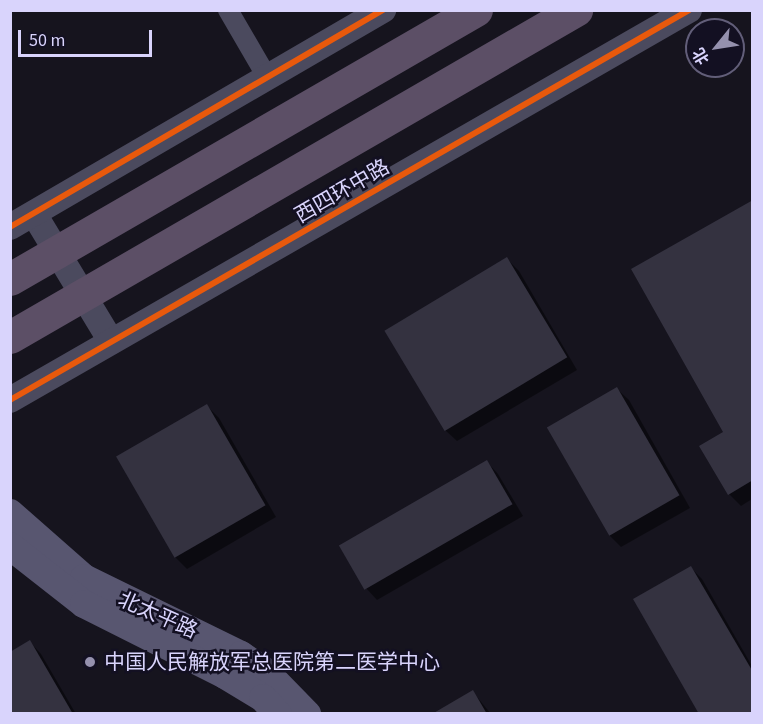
<!DOCTYPE html>
<html>
<head>
<meta charset="utf-8">
<style>
	body { margin:0 }
	#map { position:relative; width:763px; height:724px; overflow:hidden; background:#16141e; font-family:"Source Sans 3","Noto Sans SC",sans-serif }
	div>[style] { position:absolute }
	.shadow>* { inset:0; background:#0007 }
	.building>* { inset:0; background:#343240; transform-origin:0 0 }
	.minor>* { height:20px; margin:-10px; padding:0 10px; transform-origin:10px; border-radius:10px; background:#4b4a5e }
	.tertiary>* { height:26px; margin:-13px; padding:0 13px; transform-origin:13px; border-radius:13px; background:#4b4a5e }
	.secondary>* { height:28px; margin:-14px; padding:0 14px; transform-origin:14px; border-radius:14px; background:#585670 }
	.trunk-bridge>* { height:33px; margin:-16.5px; padding:0 16.5px; transform-origin:16.5px; border-radius:16.5px; background:#5c4f66 }
	.cycleway>* { height:6px; margin:-3px; padding:0 3px; transform-origin:3px; border-radius:3px; background:#e8590c }
	.dots>* { width:16px; height:16px; translate:-50% -50%; box-sizing:border-box; border:3px solid #131022; border-radius:50% }
	span { translate:-50% -50%; white-space:nowrap; text-align:center; line-height:1.15; -webkit-text-stroke:5px #131022; paint-order:stroke }
	.street-label { font-size:21px; color:#d9d4fc }
	.poi-label { font-size:21px; color:#d9d4fc }
	.left { translate:0 -50%; text-align:left }
	.frame { position:absolute; inset:0; border:12px solid #d9d4fc; pointer-events:none }
	.north { position:absolute; left:685px; top:18px; width:60px; height:60px; box-sizing:border-box; background:#131022; border:2px solid #625e79; border-radius:50%; rotate:240deg; font-size:16px; font-weight:700; line-height:24px; text-align:center; color:#d9d4fc }
	.north::after { content:''; display:block; margin:auto; width:21px; height:27px; background:#9591ae; clip-path:polygon(50% 0,100% 100%,50% 72%,0 100%) }
	.scale { position:absolute; left:18px; top:30px; width:134px; height:27px; box-sizing:border-box; border:3px solid #d9d4fc; border-top:0; padding-left:8px; font-size:18px; line-height:21px; white-space:nowrap; color:#d9d4fc; -webkit-text-stroke:4px #131022; paint-order:stroke }
</style>
</head>
<body>
<div id="map">
	<div class="shadow">
		<i style="clip-path:polygon(752px 202px,752px 499px,741px 506px,729px 494px,725px 432px)"></i>
		<i style="clip-path:polygon(507px 259px,519px 271px,577px 370px,457px 441px,445px 430px)"></i>
		<i style="clip-path:polygon(617px 389px,629px 400px,690px 508px,621px 547px,609px 535px)"></i>
		<i style="clip-path:polygon(207px 406px,219px 418px,276px 517px,187px 569px,175px 557px)"></i>
		<i style="clip-path:polygon(487px 462px,498px 474px,523px 516px,377px 600px,366px 588px,341px 546px)"></i>
		<i style="clip-path:polygon(691px 568px,702px 579px,752px 666px,752px 714px)"></i>
		<i style="clip-path:polygon(30px 642px,41px 654px,76px 714px,10px 714px)"></i>
		<i style="clip-path:polygon(473px 692px,491px 714px,435px 714px)"></i>
	</div>
	<div class="building">
		<i style="clip-path:polygon(753px 200px,753px 480px,728px 495px,699px 446px,723px 432px,631px 269px)"></i>
		<i style="left:507px;top:257px;width:117px;height:143px;rotate:59deg"></i>
		<i style="left:617px;top:387px;width:125px;height:81px;rotate:60deg"></i>
		<i style="left:207px;top:404px;width:117px;height:105px;rotate:60deg"></i>
		<i style="left:487px;top:460px;width:51px;height:171px;rotate:60deg"></i>
		<i style="clip-path:polygon(691px 566px,753px 672px,753px 714px,699px 714px,633px 599px)"></i>
		<i style="clip-path:polygon(30px 640px,73px 714px,10px 714px,10px 652px)"></i>
		<i style="clip-path:polygon(473px 690px,487px 714px,432px 714px)"></i>
	</div>
	<div class="minor">
		<i style="left:228px;top:10px;width:78px;rotate:59.8deg"></i>
	</div>
	<div class="tertiary">
		<i style="left:34px;top:214px;width:149px;rotate:58.8deg"></i>
		<i style="left:10px;top:227px;width:432px;rotate:-30.2deg"></i>
		<i style="left:10px;top:400px;width:783px;rotate:-29.87deg"></i>
	</div>
	<div class="secondary">
		<i style="left:10px;top:513px;width:98px;rotate:41.3deg"></i>
		<i style="left:84px;top:578px;width:175px;rotate:26.1deg"></i>
		<i style="left:241px;top:655px;width:30px;rotate:34deg"></i>
		<i style="left:266px;top:672px;width:59px;rotate:45.7deg"></i>
		<i style="left:10px;top:546px;width:94px;rotate:38.1deg"></i>
		<i style="left:84px;top:604px;width:158px;rotate:26.7deg"></i>
		<i style="left:225px;top:675px;width:44px;rotate:31.2deg"></i>
		<i style="left:263px;top:698px;width:22px;rotate:47deg"></i>
	</div>
	<div class="trunk-bridge">
		<i style="left:10px;top:279px;width:538px;rotate:-30deg"></i>
		<i style="left:10px;top:337px;width:654px;rotate:-30.02deg"></i>
	</div>
	<div class="cycleway">
		<i style="left:10px;top:227px;width:432px;rotate:-30.2deg"></i>
		<i style="left:10px;top:400px;width:783px;rotate:-29.87deg"></i>
	</div>
	<div class="dots">
		<i style="left:90px;top:662px;background:#9591ae"></i>
	</div>
	<div class="street-label">
		<span style="left:342px;top:191px;rotate:-30deg">西四环中路</span>
		<span style="left:158px;top:615px;rotate:24deg">北太平路</span>
	</div>
	<div class="poi-label">
		<span class="left" style="left:104px;top:662px">中国人民解放军总医院第二医学中心</span>
	</div>
	<div class="frame"></div>
	<div class="north">北</div>
	<div class="scale">50 m</div>
</div>
</body>
</html>
